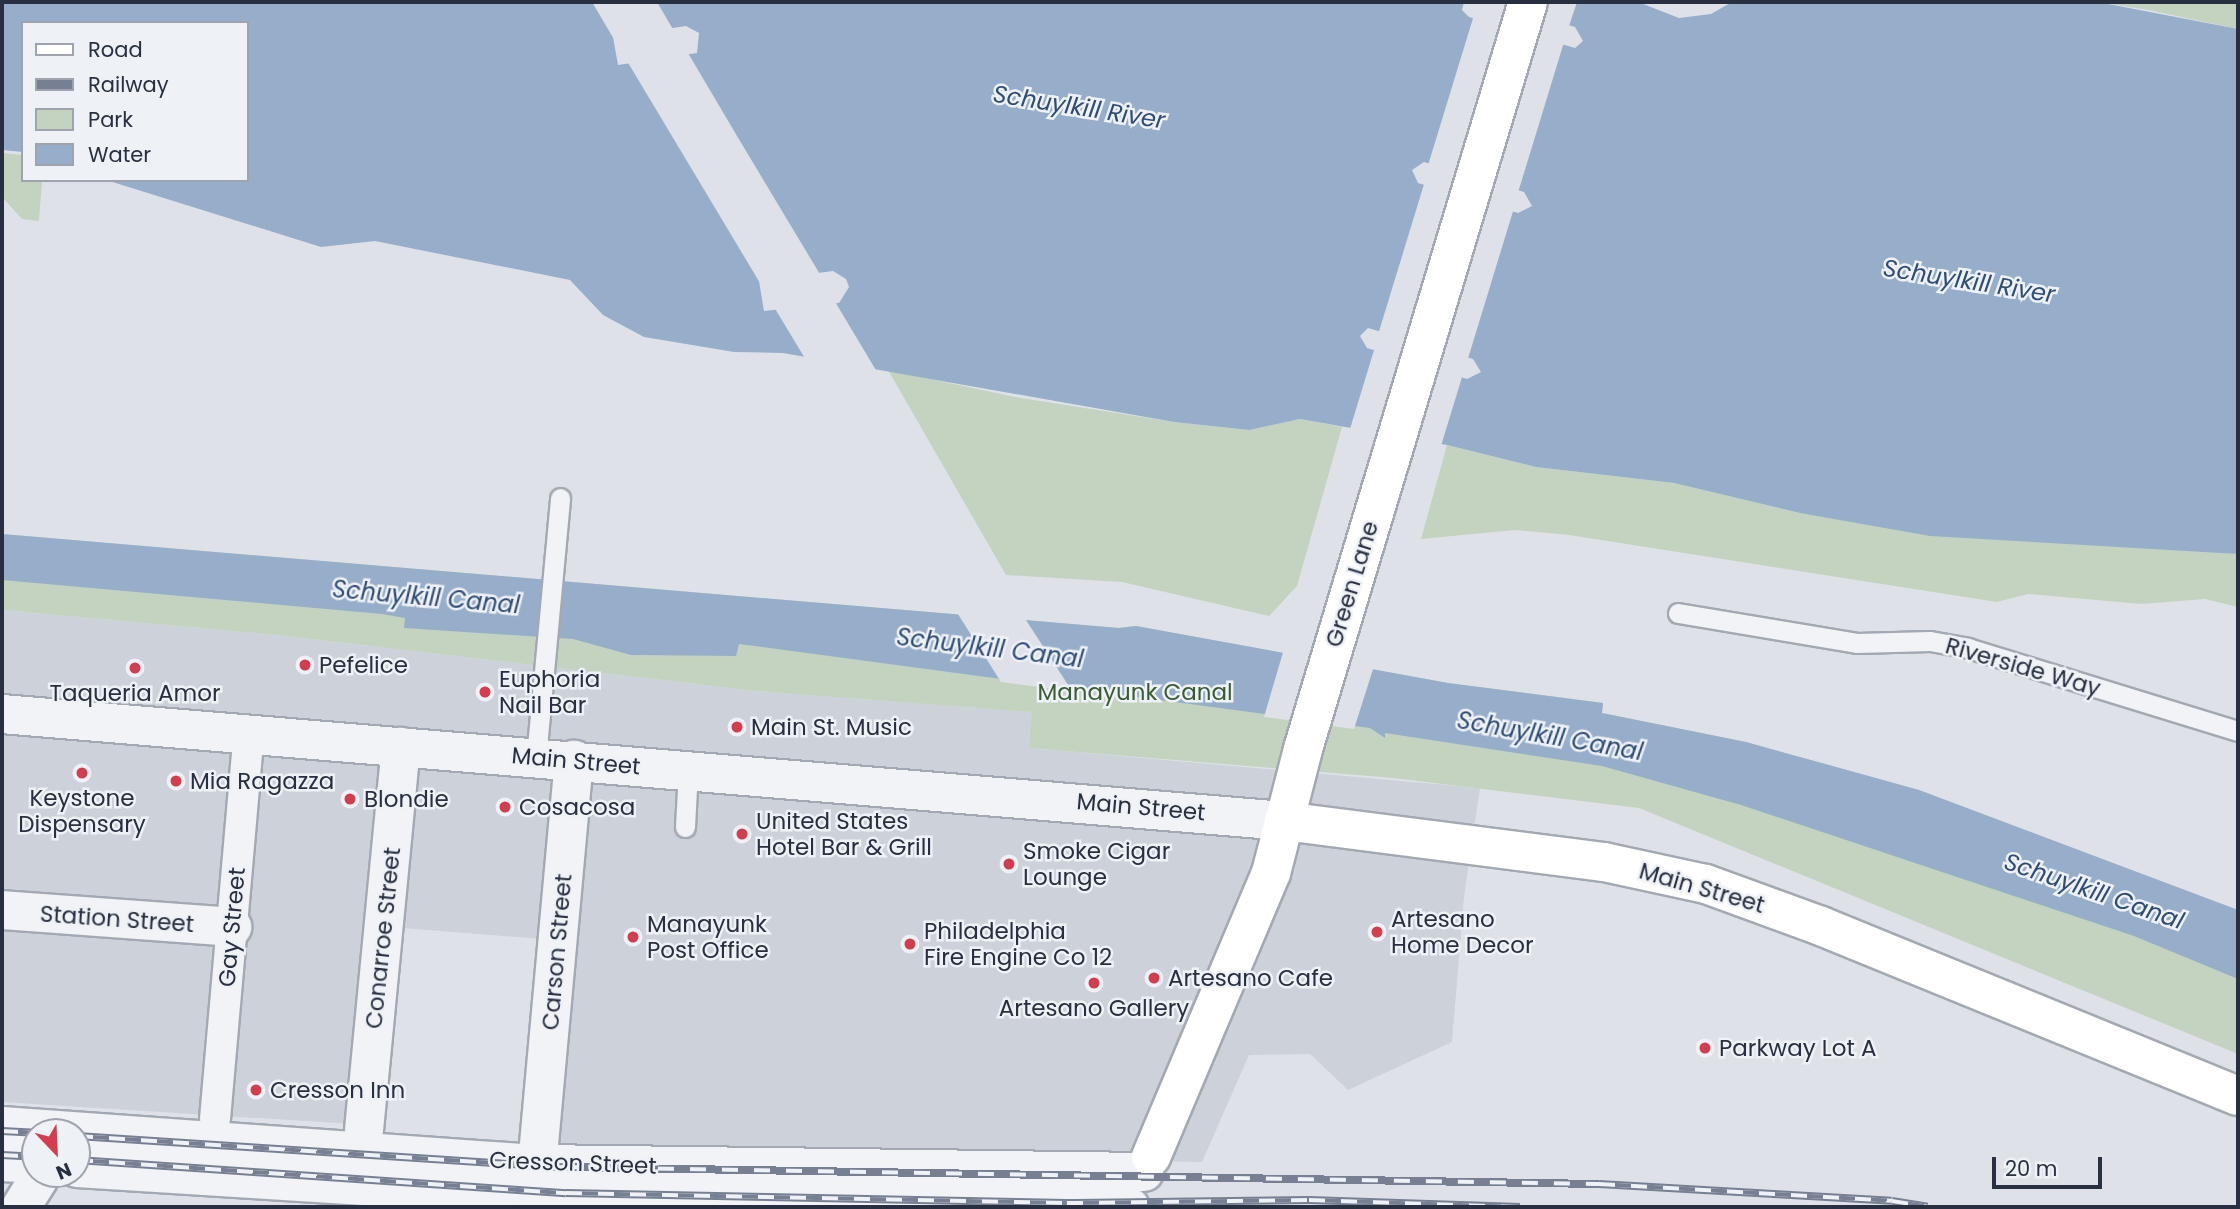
<!DOCTYPE html>
<html>
<head>
<meta charset="utf-8">
<style>
	body { margin:0 }
	#map { position:relative; width:2240px; height:1209px; overflow:hidden; background:#dee2e8; font-family:Poppins,sans-serif }
	div>[style] { position:absolute }
	.built>* { inset:0; background:#ccd1da }
	.green>* { inset:0; background:#c3d3bf }
	.water>* { inset:0; background:#97aeca }
	.pier>* { inset:0; background:#dee2e8; transform-origin:0 0 }
	.roads { filter:drop-shadow(2px 0 #a3a9b2) drop-shadow(-2px 0 #a3a9b2) drop-shadow(0 2px #a3a9b2) drop-shadow(0 -2px #a3a9b2) }
	.service>* { height:19px; margin:-9.5px; padding:0 9.5px; transform-origin:9.5px; border-radius:9.5px; background:#f1f3f6 }
	.pedestrian>* { height:30px; margin:-15px; padding:0 15px; transform-origin:15px; border-radius:15px; background:#f1f3f6 }
	.minor>* { height:38px; margin:-19px; padding:0 19px; transform-origin:19px; border-radius:19px; background:#f1f3f6 }
	.tertiary>* { height:38px; margin:-19px; padding:0 19px; transform-origin:19px; border-radius:19px; background:#f1f3f6 }
	.secondary>* { height:38px; margin:-19px; padding:0 19px; transform-origin:19px; border-radius:19px; background:#fff }
	.rail>* { height:8px; margin-top:-4px; transform-origin:0; background:repeating-linear-gradient(90deg,#eef1f6 0 16px,#778093 0 32px); box-sizing:border-box; border-block:2px solid #778093 }
	.dots>* { width:19px; height:19px; translate:-50% -50%; box-sizing:border-box; border:4px solid #eef1f6; border-radius:50% }
	span { translate:-50% -50%; white-space:nowrap; text-align:center; line-height:1.15; -webkit-text-stroke:5px #eef1f6; paint-order:stroke }
	.street-label { font-size:23px; color:#272f40 }
	.poi-label { font-size:23px; color:#272f40 }
	.left { translate:0 -50%; text-align:left }
	.park-label { font-size:23px; color:#3a5c33 }
	.water-label { font-size:24px; color:#2f4c76; font-style:italic }
	.frame { position:absolute; inset:0; border:4px solid #272f40; pointer-events:none }
	.legend { position:absolute; left:21px; top:21px; width:228px; height:161px; box-sizing:border-box; background:#eef1f6; border:2px solid #9ea3ad; margin:0; padding:9px 12px; list-style:none; font-size:21px; color:#272f40 }
	.legend li { display:flex; align-items:center; gap:14px; height:35px }
	.legend b { width:35px; border:2px solid #9ea3ad }
	.north { position:absolute; left:21px; top:1118px; width:70px; height:70px; box-sizing:border-box; background:#eef1f6; border:2px solid #9ea3ad; border-radius:50%; rotate:157deg; font-size:19px; font-weight:700; line-height:28px; text-align:center; color:#272f40 }
	.north::after { content:''; display:block; margin:auto; width:24px; height:32px; background:#d43d4e; clip-path:polygon(50% 0,100% 100%,50% 72%,0 100%) }
	.scale { position:absolute; left:1992px; top:1157px; width:110px; height:32px; box-sizing:border-box; border:4px solid #272f40; border-top:0; padding-left:9px; font-size:21px; line-height:24px; white-space:nowrap; color:#272f40; -webkit-text-stroke:5px #eef1f6; paint-order:stroke }
</style>
</head>
<body>
<div id="map">
	<div class="built">
		<i style="clip-path:polygon(2px 610px,268px 634px,756px 691px,1033px 712px,1030px 748px,1480px 788px,1464px 897px,1452px 1042px,1348px 1090px,1310px 1054px,1249px 1055px,1202px 1162px,531px 1149px,554px 940px,390px 927px,370px 1125px,2px 1102px)"></i>
	</div>
	<div class="green">
		<i style="clip-path:polygon(2098px 2px,2238px 2px,2238px 29px,2148px 10px)"></i>
		<i style="clip-path:polygon(2px 153px,23px 155px,23px 180px,42px 180px,39px 221px,22px 219px,2px 197px)"></i>
		<i style="clip-path:polygon(888px 370px,1015px 397px,1174px 422px,1248px 430px,1300px 419px,1342px 427px,1297px 586px,1269px 616px,1122px 582px,1006px 575px)"></i>
		<i style="clip-path:polygon(1447px 445px,1536px 467px,1674px 483px,1800px 513px,2238px 554px,2238px 607px,2205px 599px,2141px 604px,2028px 594px,1997px 602px,1569px 535px,1515px 530px,1421px 539px)"></i>
		<i style="clip-path:polygon(2px 534px,1119px 628px,1136px 626px,1448px 683px,1603px 703px,1602px 713px,1746px 742px,1919px 790px,2238px 910px,2238px 1054px,1639px 808px,1393px 778px,1029px 748px,1032px 712px,756px 691px,268px 634px,2px 610px)"></i>
	</div>
	<div class="water">
		<i style="clip-path:polygon(evenodd,2px 2px,1464px 2px,1462px 10px,1469px 17px,1575px 48px,1583px 41px,1575px 27px,1492px 2px,1638px 2px,1679px 18px,1711px 14px,1732px 2px,2098px 2px,2238px 29px,2238px 554px,1930px 536px,1800px 513px,1674px 483px,1536px 467px,1447px 445px,1300px 419px,1249px 430px,1174px 422px,783px 353px,734px 352px,644px 337px,603px 315px,570px 280px,375px 241px,321px 247px,106px 180px,247px 180px,247px 23px,23px 23px,23px 152px,2px 150px,2px 2px,686px 26px,699px 33px,697px 53px,618px 65px,613px 37px,686px 26px,2px 2px,1424px 162px,1524px 192px,1532px 206px,1518px 213px,1418px 183px,1412px 170px,1424px 162px,2px 2px,833px 271px,846px 279px,849px 287px,839px 303px,764px 311px,759px 281px,833px 271px,2px 2px,1368px 328px,1473px 359px,1481px 372px,1467px 379px,1367px 348px,1360px 336px,1368px 328px)"></i>
		<i style="clip-path:polygon(2px 534px,1119px 628px,1136px 626px,1448px 683px,1603px 703px,1602px 713px,1746px 742px,1919px 790px,2238px 910px,2238px 979px,2134px 936px,1741px 805px,1602px 766px,1385px 733px,1385px 738px,1370px 728px,739px 644px,736px 656px,631px 655px,573px 639px,404px 628px,405px 618px,382px 614px,2px 580px)"></i>
	</div>
	<div class="pier">
		<i style="clip-path:polygon(592px 2px,657px 2px,674px 31px,617px 40px,618px 46px)"></i>
		<i style="clip-path:polygon(1488px 2px,1577px 2px,1568px 29px)"></i>
		<i style="left:1474px;top:15px;width:94px;height:159px;rotate:17deg"></i>
		<i style="clip-path:polygon(688px 53px,737px 136px,821px 276px,763px 284px,763px 288px,627px 61px)"></i>
		<i style="left:1425px;top:181px;width:93px;height:160px;rotate:17deg"></i>
		<i style="clip-path:polygon(834px 300px,877px 372px,806px 360px,774px 307px)"></i>
		<i style="left:1375px;top:347px;width:92px;height:88px;rotate:17deg"></i>
		<i style="clip-path:polygon(956px 611px,1024px 617px,1072px 691px,1001px 682px)"></i>
		<i style="clip-path:polygon(1284px 649px,1374px 666px,1354px 729px,1264px 717px)"></i>
	</div>
	<div class="roads">
		<div class="service">
			<i style="left:1678px;top:613px;width:181px;rotate:9.5deg"></i>
			<i style="left:1857px;top:643px;width:73px;rotate:-1.6deg"></i>
			<i style="left:1930px;top:641px;width:39px;rotate:10deg"></i>
			<i style="left:1968px;top:648px;width:282px;rotate:17.1deg"></i>
			<i style="left:536px;top:758px;width:261px;rotate:-84.7deg"></i>
			<i style="left:685px;top:827px;width:57px;rotate:-87deg"></i>
		</div>
		<div class="pedestrian">
			<i style="left:215px;top:1119px;width:386px;rotate:-85deg"></i>
		</div>
		<div class="minor">
			<i style="left:2px;top:910px;width:231px;rotate:4.2deg"></i>
			<i style="left:2px;top:1126px;width:535px;rotate:4.07deg"></i>
			<i style="left:536px;top:1164px;width:608px;rotate:0.75deg"></i>
			<i style="left:364px;top:1130px;width:385px;rotate:-84.5deg"></i>
			<i style="left:539px;top:1144px;width:386px;rotate:-84.8deg"></i>
			<i style="left:2px;top:1162px;width:33px;rotate:3deg"></i>
			<i style="left:77px;top:1168px;width:457px;rotate:3.6deg"></i>
			<i style="left:533px;top:1197px;width:597px;rotate:0.96deg"></i>
			<i style="left:21px;top:1207px;width:34px;rotate:-58deg"></i>
		</div>
		<div class="tertiary">
			<i style="left:2px;top:714px;width:1286px;rotate:4.77deg"></i>
		</div>
		<div class="secondary">
			<i style="left:1284px;top:821px;width:323px;rotate:7.3deg"></i>
			<i style="left:1604px;top:862px;width:104px;rotate:12.2deg"></i>
			<i style="left:1706px;top:884px;width:122px;rotate:20.1deg"></i>
			<i style="left:1821px;top:926px;width:450px;rotate:22.2deg"></i>
			<i style="left:1151px;top:1157px;width:308px;rotate:-67.1deg"></i>
			<i style="left:1271px;top:873px;width:128px;rotate:-75.5deg"></i>
			<i style="left:1303px;top:749px;width:780px;rotate:-73.24deg"></i>
		</div>
	</div>
	<div class="rail">
		<i style="left:2px;top:1131px;width:33px;rotate:3deg"></i>
		<i style="left:77px;top:1136px;width:486px;rotate:3.7deg"></i>
		<i style="left:562px;top:1167px;width:1037px;rotate:0.94deg"></i>
		<i style="left:1599px;top:1184px;width:293px;rotate:3.3deg"></i>
		<i style="left:1892px;top:1201px;width:36px;rotate:9deg"></i>
		<i style="left:2px;top:1155px;width:33px;rotate:3deg"></i>
		<i style="left:77px;top:1160px;width:490px;rotate:3.9deg"></i>
		<i style="left:566px;top:1193px;width:501px;rotate:1.14deg"></i>
		<i style="left:1067px;top:1203px;width:242px;rotate:-0.7deg"></i>
		<i style="left:1309px;top:1200px;width:211px;rotate:1.9deg"></i>
	</div>
	<div class="dots">
		<i style="left:305px;top:665px;background:#d43d4e"></i>
		<i style="left:135px;top:668px;background:#d43d4e"></i>
		<i style="left:485px;top:692px;background:#d43d4e"></i>
		<i style="left:737px;top:727px;background:#d43d4e"></i>
		<i style="left:82px;top:773px;background:#d43d4e"></i>
		<i style="left:176px;top:781px;background:#d43d4e"></i>
		<i style="left:350px;top:799px;background:#d43d4e"></i>
		<i style="left:505px;top:807px;background:#d43d4e"></i>
		<i style="left:742px;top:834px;background:#d43d4e"></i>
		<i style="left:1009px;top:864px;background:#d43d4e"></i>
		<i style="left:1377px;top:932px;background:#d43d4e"></i>
		<i style="left:633px;top:937px;background:#d43d4e"></i>
		<i style="left:910px;top:944px;background:#d43d4e"></i>
		<i style="left:1154px;top:978px;background:#d43d4e"></i>
		<i style="left:1094px;top:983px;background:#d43d4e"></i>
		<i style="left:1705px;top:1048px;background:#d43d4e"></i>
		<i style="left:256px;top:1090px;background:#d43d4e"></i>
	</div>
	<div class="street-label">
		<span style="left:1352px;top:584px;rotate:-73deg">Green Lane</span>
		<span style="left:2023px;top:667px;rotate:16deg">Riverside Way</span>
		<span style="left:576px;top:761px;rotate:5deg">Main Street</span>
		<span style="left:1141px;top:807px;rotate:5deg">Main Street</span>
		<span style="left:1702px;top:888px;rotate:16deg">Main Street</span>
		<span style="left:117px;top:919px;rotate:4deg">Station Street</span>
		<span style="left:232px;top:927px;rotate:-85deg">Gay Street</span>
		<span style="left:383px;top:938px;rotate:-84deg">Conarroe Street</span>
		<span style="left:557px;top:952px;rotate:-85deg">Carson Street</span>
		<span style="left:573px;top:1163px;rotate:2deg">Cresson Street</span>
	</div>
	<div class="poi-label">
		<span class="left" style="left:319px;top:665px">Pefelice</span>
		<span class="left" style="left:499px;top:692px">Euphoria<br>Nail Bar</span>
		<span style="left:135px;top:693px">Taqueria Amor</span>
		<span class="left" style="left:751px;top:727px">Main St. Music</span>
		<span class="left" style="left:190px;top:781px">Mia Ragazza</span>
		<span style="left:82px;top:811px">Keystone<br>Dispensary</span>
		<span class="left" style="left:364px;top:799px">Blondie</span>
		<span class="left" style="left:519px;top:807px">Cosacosa</span>
		<span class="left" style="left:756px;top:834px">United States<br>Hotel Bar &amp; Grill</span>
		<span class="left" style="left:1023px;top:864px">Smoke Cigar<br>Lounge</span>
		<span class="left" style="left:1391px;top:932px">Artesano<br>Home Decor</span>
		<span class="left" style="left:647px;top:937px">Manayunk<br>Post Office</span>
		<span class="left" style="left:924px;top:944px">Philadelphia<br>Fire Engine Co 12</span>
		<span class="left" style="left:1168px;top:978px">Artesano Cafe</span>
		<span style="left:1094px;top:1008px">Artesano Gallery</span>
		<span class="left" style="left:1719px;top:1048px">Parkway Lot A</span>
		<span class="left" style="left:270px;top:1090px">Cresson Inn</span>
	</div>
	<div class="park-label">
		<span style="left:1135px;top:692px">Manayunk Canal</span>
	</div>
	<div class="water-label">
		<span style="left:1079px;top:107px;rotate:9deg">Schuylkill River</span>
		<span style="left:1969px;top:281px;rotate:9deg">Schuylkill River</span>
		<span style="left:426px;top:597px;rotate:5deg">Schuylkill Canal</span>
		<span style="left:990px;top:648px;rotate:7deg">Schuylkill Canal</span>
		<span style="left:1550px;top:736px;rotate:10deg">Schuylkill Canal</span>
		<span style="left:2094px;top:891px;rotate:19deg">Schuylkill Canal</span>
	</div>
	<div class="frame"></div>
	<ul class="legend">
	<li><b style="height:9px;background:#fff"></b>Road</li>
	<li><b style="height:9px;background:#778093"></b>Railway</li>
	<li><b style="height:19px;background:#c3d3bf"></b>Park</li>
	<li><b style="height:19px;background:#97aeca"></b>Water</li>
	</ul>
	<div class="north">N</div>
	<div class="scale">20 m</div>
</div>
</body>
</html>
